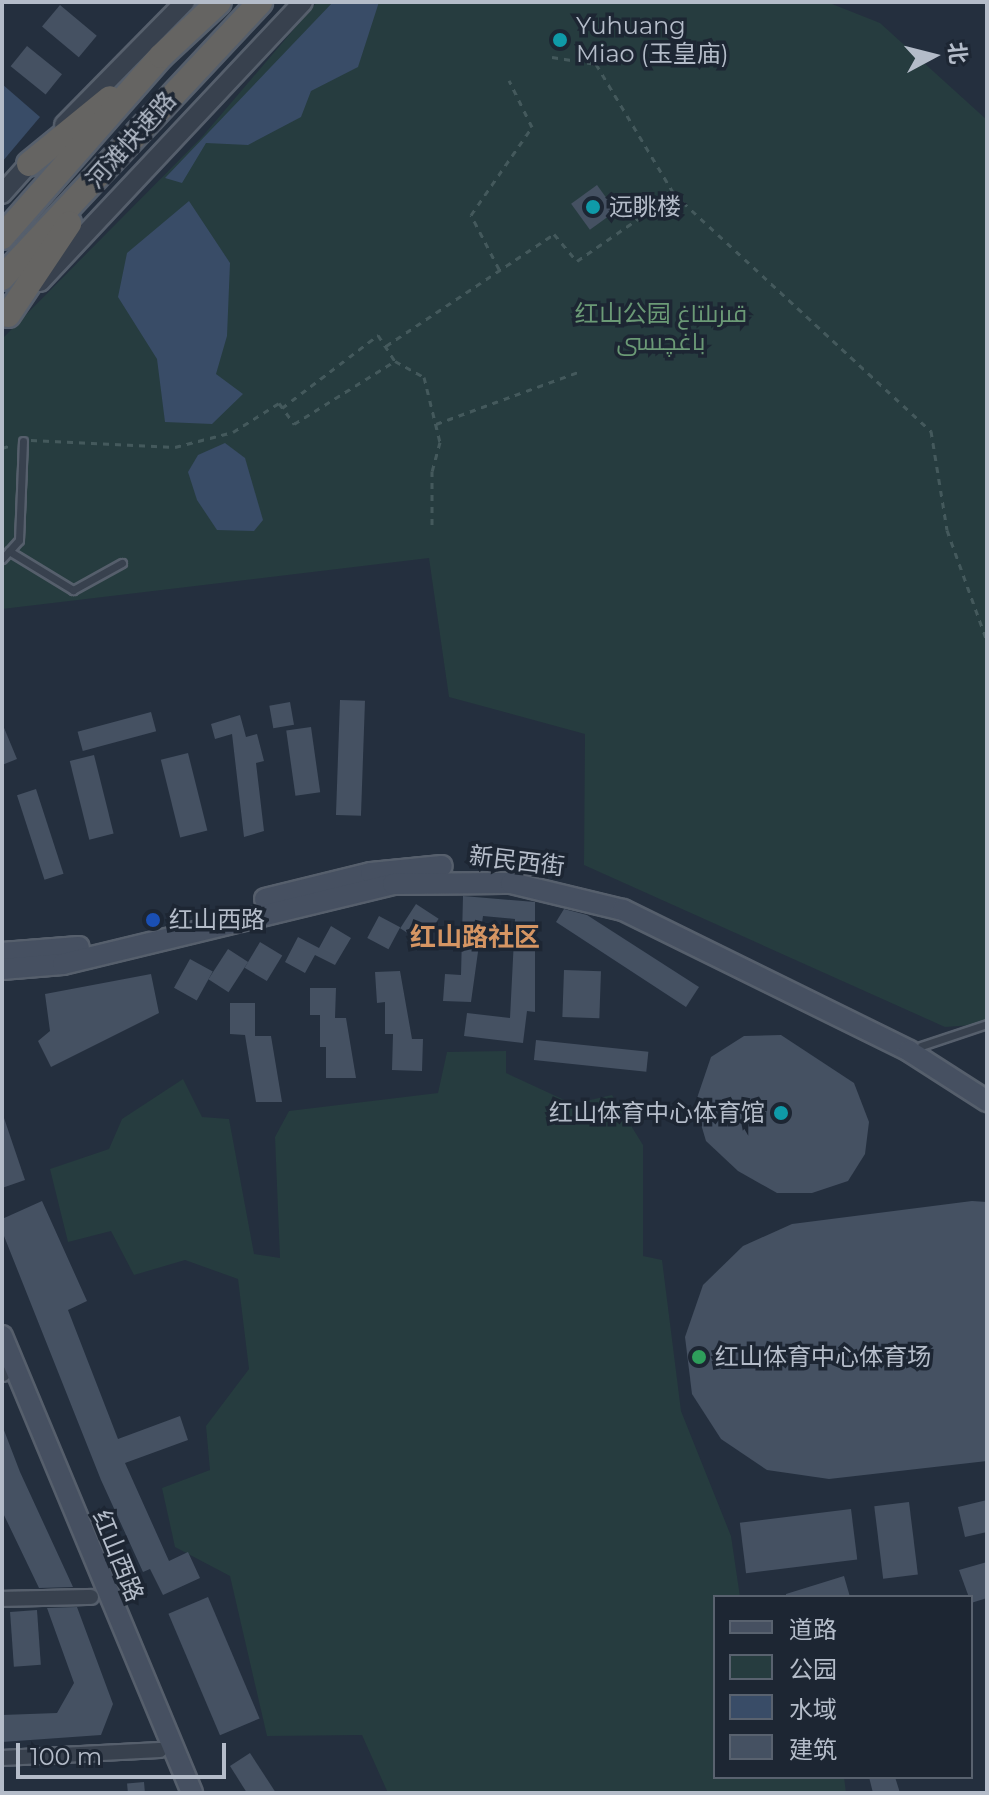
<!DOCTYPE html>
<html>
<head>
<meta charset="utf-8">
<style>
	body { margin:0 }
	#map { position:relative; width:989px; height:1795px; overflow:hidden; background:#242f3e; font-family:Montserrat,Cairo,"Noto Sans SC",sans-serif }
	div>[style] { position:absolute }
	.green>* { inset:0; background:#263c3f }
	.water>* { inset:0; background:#394c67 }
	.building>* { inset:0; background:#455162; transform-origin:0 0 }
	.path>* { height:3px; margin-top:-1.5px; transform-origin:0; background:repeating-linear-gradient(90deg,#44595c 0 6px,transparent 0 12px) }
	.roads { filter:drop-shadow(2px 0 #565f6c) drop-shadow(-2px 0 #565f6c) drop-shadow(0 2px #565f6c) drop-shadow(0 -2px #565f6c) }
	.service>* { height:7px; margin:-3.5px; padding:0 3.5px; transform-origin:3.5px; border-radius:3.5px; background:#38414e }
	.minor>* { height:14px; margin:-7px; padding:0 7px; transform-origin:7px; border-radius:7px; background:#38414e }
	.tertiary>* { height:18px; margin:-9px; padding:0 9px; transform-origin:9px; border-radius:9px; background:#38414e }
	.secondary>* { height:20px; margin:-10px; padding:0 10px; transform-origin:10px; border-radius:10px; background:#465061 }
	.trunk>* { height:24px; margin:-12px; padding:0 12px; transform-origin:12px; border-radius:12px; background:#656462 }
	.dots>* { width:22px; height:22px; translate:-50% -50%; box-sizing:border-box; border:4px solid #1d2633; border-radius:50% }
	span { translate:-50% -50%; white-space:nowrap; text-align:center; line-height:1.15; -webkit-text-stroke:7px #1d2633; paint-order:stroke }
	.poi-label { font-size:24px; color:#b4bcc9 }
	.left { translate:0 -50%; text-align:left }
	.right { translate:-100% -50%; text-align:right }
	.street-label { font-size:24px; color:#b4bcc9 }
	.park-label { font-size:24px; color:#6b9a76 }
	.neighbourhood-label { font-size:26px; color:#d59563; font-weight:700 }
	.frame { position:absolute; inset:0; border:4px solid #b4bcc9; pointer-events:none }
	.legend { position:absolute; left:713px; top:1595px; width:260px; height:184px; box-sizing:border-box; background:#1d2633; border:2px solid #59626f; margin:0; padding:10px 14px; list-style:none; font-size:24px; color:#b4bcc9 }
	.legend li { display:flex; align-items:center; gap:16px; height:40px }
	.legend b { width:40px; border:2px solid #59626f }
	.north { position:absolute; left:893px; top:16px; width:80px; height:80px; -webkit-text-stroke:6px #1d2633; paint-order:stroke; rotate:83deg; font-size:22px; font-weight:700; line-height:32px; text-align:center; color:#b4bcc9 }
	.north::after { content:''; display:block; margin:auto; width:28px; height:36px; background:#b4bcc9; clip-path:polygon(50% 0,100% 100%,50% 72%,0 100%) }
	.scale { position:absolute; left:16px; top:1743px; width:210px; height:36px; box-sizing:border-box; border:4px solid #b4bcc9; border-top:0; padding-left:10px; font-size:24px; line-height:28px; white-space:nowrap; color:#b4bcc9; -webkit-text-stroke:6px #1d2633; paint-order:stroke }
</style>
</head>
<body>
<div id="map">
	<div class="green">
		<i style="clip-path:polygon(317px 2px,827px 2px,880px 23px,987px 120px,987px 1024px,945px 1027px,584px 865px,585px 734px,449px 697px,429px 558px,2px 609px,2px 339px,202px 137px)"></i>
		<i style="clip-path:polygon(506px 1051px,506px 1073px,573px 1104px,612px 1095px,643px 1145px,643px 1256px,662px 1260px,681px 1411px,731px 1536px,740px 1597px,715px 1597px,715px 1777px,844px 1777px,846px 1793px,388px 1793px,362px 1735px,267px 1736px,230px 1576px,175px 1547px,162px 1488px,210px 1470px,206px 1426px,249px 1369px,238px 1279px,185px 1260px,134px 1275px,111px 1231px,68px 1242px,50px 1169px,109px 1149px,122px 1119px,183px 1079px,202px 1117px,229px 1119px,254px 1254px,280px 1258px,275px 1137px,289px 1111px,438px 1093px,447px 1052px)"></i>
	</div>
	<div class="water">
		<i style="clip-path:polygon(333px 2px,379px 2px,358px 67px,311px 91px,301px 117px,248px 145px,206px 143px,182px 183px,165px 178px)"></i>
		<i style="clip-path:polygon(2px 84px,40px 117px,2px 162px)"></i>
		<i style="clip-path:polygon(189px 201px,230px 263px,227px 336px,216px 374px,243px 394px,212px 424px,165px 422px,157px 359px,118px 297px,127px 253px)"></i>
		<i style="clip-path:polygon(225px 443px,245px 458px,263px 520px,254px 531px,217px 530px,197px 500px,188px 472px,198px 455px)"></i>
	</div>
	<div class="building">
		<i style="left:60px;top:5px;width:48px;height:28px;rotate:40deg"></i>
		<i style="left:27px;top:46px;width:45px;height:26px;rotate:39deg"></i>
		<i style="left:597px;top:185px;width:32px;height:32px;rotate:54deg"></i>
		<i style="left:340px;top:700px;width:25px;height:115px;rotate:2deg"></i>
		<i style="left:290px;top:702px;width:23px;height:21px;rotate:80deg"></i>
		<i style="left:151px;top:712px;width:20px;height:76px;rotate:75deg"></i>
		<i style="clip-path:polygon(240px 715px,246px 737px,257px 734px,264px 761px,256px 763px,264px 831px,244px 837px,232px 734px,215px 739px,211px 724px)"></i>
		<i style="clip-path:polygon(2px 723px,17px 759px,2px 765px)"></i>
		<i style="left:311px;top:727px;width:66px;height:25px;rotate:82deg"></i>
		<i style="left:188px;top:753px;width:80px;height:28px;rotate:76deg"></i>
		<i style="left:94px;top:755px;width:81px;height:25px;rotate:76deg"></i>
		<i style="left:36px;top:789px;width:89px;height:20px;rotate:72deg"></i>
		<i style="clip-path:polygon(463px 896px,535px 902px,535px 1012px,527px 1011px,523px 1043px,464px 1036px,467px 1013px,510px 1018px,515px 919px,483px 916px,471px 1002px,443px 1001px,445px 974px,461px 975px)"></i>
		<i style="left:416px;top:904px;width:27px;height:29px;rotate:33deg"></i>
		<i style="clip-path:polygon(564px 909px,587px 915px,699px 987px,686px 1007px,556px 922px)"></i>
		<i style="left:379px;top:916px;width:24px;height:25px;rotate:28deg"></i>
		<i style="clip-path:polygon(331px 926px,351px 938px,335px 965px,315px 955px,305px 973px,285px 962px,298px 937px,319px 948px)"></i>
		<i style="left:260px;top:942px;width:26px;height:30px;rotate:31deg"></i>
		<i style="left:228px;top:949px;width:24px;height:36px;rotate:33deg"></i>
		<i style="left:190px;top:959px;width:26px;height:33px;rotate:29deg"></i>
		<i style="left:564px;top:970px;width:37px;height:47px;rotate:2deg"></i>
		<i style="clip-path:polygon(400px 971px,412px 1039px,423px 1039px,422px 1071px,392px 1070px,393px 1034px,385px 1034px,385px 1002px,377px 1003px,375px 972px)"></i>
		<i style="clip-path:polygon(151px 974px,159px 1013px,51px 1067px,38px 1041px,50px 1031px,45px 994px)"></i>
		<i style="clip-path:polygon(310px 988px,336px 988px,335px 1018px,346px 1018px,356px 1078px,326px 1078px,326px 1047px,320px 1047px,320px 1015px,310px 1015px)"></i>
		<i style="clip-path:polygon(230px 1003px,255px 1003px,255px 1036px,271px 1036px,282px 1102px,256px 1102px,245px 1035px,230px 1034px)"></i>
		<i style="clip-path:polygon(781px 1035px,854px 1083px,869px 1122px,865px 1154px,848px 1181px,812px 1193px,777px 1193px,738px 1171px,706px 1141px,695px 1104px,711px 1057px,744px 1036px)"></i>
		<i style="left:536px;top:1040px;width:113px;height:20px;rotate:6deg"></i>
		<i style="clip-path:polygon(4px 1118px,25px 1180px,2px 1188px,2px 1119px)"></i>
		<i style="clip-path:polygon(42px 1201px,87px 1301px,68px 1310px,118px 1439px,180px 1416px,188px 1440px,125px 1463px,169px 1561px,188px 1552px,200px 1578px,163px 1595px,150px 1569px,143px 1572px,101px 1480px,2px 1231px,2px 1219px)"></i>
		<i style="clip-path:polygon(972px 1201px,987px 1202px,987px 1461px,829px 1479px,767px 1470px,721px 1439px,692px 1394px,685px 1337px,703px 1285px,743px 1246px,792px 1224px)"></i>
		<i style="clip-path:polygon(2px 1425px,20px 1472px,73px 1587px,39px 1588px,2px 1511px)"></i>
		<i style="clip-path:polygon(987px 1500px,987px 1532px,965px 1537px,958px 1507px)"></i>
		<i style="left:909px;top:1502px;width:73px;height:35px;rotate:83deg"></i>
		<i style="left:851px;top:1509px;width:51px;height:112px;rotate:83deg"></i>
		<i style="clip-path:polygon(987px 1562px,987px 1598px,971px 1603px,959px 1570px)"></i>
		<i style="clip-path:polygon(844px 1576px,850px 1597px,786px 1597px,786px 1594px)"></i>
		<i style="left:208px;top:1597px;width:132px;height:43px;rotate:67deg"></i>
		<i style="clip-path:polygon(77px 1607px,113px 1704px,101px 1735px,2px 1742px,2px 1715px,57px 1713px,74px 1683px,47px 1608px)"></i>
		<i style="left:37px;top:1610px;width:55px;height:27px;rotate:86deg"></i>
		<i style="clip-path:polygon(250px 1753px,276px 1793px,247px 1793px,230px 1766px)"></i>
		<i style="clip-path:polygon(869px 1777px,895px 1777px,900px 1793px,873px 1793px)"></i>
		<i style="left:144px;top:1782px;width:11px;height:17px;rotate:85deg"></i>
	</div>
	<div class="path">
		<i style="left:552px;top:57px;width:45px;rotate:9deg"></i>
		<i style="left:596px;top:64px;width:152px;rotate:59deg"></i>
		<i style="left:674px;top:194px;width:350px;rotate:42.7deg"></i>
		<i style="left:931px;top:431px;width:100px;rotate:80.8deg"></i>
		<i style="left:947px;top:530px;width:118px;rotate:70.2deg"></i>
		<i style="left:499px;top:269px;width:61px;rotate:-117.4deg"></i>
		<i style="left:471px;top:215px;width:107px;rotate:-55.3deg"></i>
		<i style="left:532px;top:127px;width:52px;rotate:-116.1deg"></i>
		<i style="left:386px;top:346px;width:202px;rotate:-33.7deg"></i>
		<i style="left:554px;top:234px;width:35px;rotate:50deg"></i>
		<i style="left:577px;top:261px;width:118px;rotate:-34.6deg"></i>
		<i style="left:282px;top:408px;width:121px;rotate:-37.2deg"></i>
		<i style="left:378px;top:335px;width:31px;rotate:57deg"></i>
		<i style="left:395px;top:361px;width:33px;rotate:29deg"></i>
		<i style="left:424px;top:377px;width:67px;rotate:76.2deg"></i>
		<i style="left:440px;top:442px;width:30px;rotate:105deg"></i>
		<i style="left:432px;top:471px;width:55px;rotate:90deg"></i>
		<i style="left:436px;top:424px;width:151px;rotate:-20.1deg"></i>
		<i style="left:31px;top:440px;width:144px;rotate:2.8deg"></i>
		<i style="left:175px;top:447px;width:60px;rotate:-14.5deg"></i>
		<i style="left:233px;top:432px;width:54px;rotate:-32.2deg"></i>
		<i style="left:279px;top:403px;width:26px;rotate:54deg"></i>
		<i style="left:294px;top:424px;width:119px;rotate:-32deg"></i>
		<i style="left:2px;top:448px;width:10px;rotate:-17deg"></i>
	</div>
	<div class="roads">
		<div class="service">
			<i style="left:9px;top:551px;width:75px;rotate:31.4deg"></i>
			<i style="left:73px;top:590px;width:56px;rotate:-28.9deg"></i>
			<i style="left:2px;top:559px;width:25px;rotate:-48deg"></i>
			<i style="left:19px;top:540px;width:99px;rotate:-87.7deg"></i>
			<i style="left:921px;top:1046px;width:70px;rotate:-18.4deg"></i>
		</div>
		<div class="minor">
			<i style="left:2px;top:1374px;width:1px"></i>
			<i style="left:2px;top:1599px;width:89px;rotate:-1.3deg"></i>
			<i style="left:2px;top:1758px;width:158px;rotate:-2.9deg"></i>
		</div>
		<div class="tertiary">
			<i style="left:64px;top:125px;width:173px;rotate:-45.5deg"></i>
			<i style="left:2px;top:194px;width:51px;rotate:-48.2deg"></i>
			<i style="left:40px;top:282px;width:384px;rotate:-46.8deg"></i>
		</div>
		<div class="secondary">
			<i style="left:265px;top:899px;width:109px;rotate:-13.8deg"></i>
			<i style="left:371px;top:873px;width:71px;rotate:-5.6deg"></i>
			<i style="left:2px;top:953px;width:77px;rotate:-4.5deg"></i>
			<i style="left:2px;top:969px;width:61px;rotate:-4.7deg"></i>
			<i style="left:63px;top:964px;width:340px;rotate:-13.6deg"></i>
			<i style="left:393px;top:884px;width:118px;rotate:-0.5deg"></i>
			<i style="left:511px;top:883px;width:115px;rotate:13.6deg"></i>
			<i style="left:623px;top:910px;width:319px;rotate:26.2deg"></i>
			<i style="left:909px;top:1051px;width:93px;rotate:32.7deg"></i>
			<i style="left:2px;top:1336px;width:495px;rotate:67.4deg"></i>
		</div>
		<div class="trunk">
			<i style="left:29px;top:164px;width:104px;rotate:-39.2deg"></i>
			<i style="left:2px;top:237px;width:241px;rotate:-48.7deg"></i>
			<i style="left:161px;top:56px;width:79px;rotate:-43deg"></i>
			<i style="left:2px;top:278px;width:378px;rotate:-46.9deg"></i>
			<i style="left:8px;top:315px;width:110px;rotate:-56.2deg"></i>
		</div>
	</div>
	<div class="dots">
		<i style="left:560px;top:40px;background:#0f9aa8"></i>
		<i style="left:593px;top:207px;background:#0f9aa8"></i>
		<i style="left:153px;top:920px;background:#1a4fb4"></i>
		<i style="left:781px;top:1113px;background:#0f9aa8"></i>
		<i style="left:699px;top:1357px;background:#2e9e5b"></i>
	</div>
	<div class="poi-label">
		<span class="left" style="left:576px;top:40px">Yuhuang<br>Miao (玉皇庙)</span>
		<span class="left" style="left:609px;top:207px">远眺楼</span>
		<span class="left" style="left:169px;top:920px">红山西路</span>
		<span class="right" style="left:765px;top:1113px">红山体育中心体育馆</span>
		<span class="left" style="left:715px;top:1357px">红山体育中心体育场</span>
	</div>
	<div class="street-label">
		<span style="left:131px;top:140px;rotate:-48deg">河滩快速路</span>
		<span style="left:517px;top:861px;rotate:7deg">新民西街</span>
		<span style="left:118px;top:1556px;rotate:68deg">红山西路</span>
	</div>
	<div class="park-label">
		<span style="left:661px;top:328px">红山公园 قىزىلتاغ<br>باغچىسى</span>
	</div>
	<div class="neighbourhood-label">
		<span style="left:475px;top:938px">红山路社区</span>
	</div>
	<div class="frame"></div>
	<ul class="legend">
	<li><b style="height:10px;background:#465061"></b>道路</li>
	<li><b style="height:22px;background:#263c3f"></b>公园</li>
	<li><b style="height:22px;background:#394c67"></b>水域</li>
	<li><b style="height:22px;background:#455162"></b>建筑</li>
	</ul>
	<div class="north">北</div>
	<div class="scale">100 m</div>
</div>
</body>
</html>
